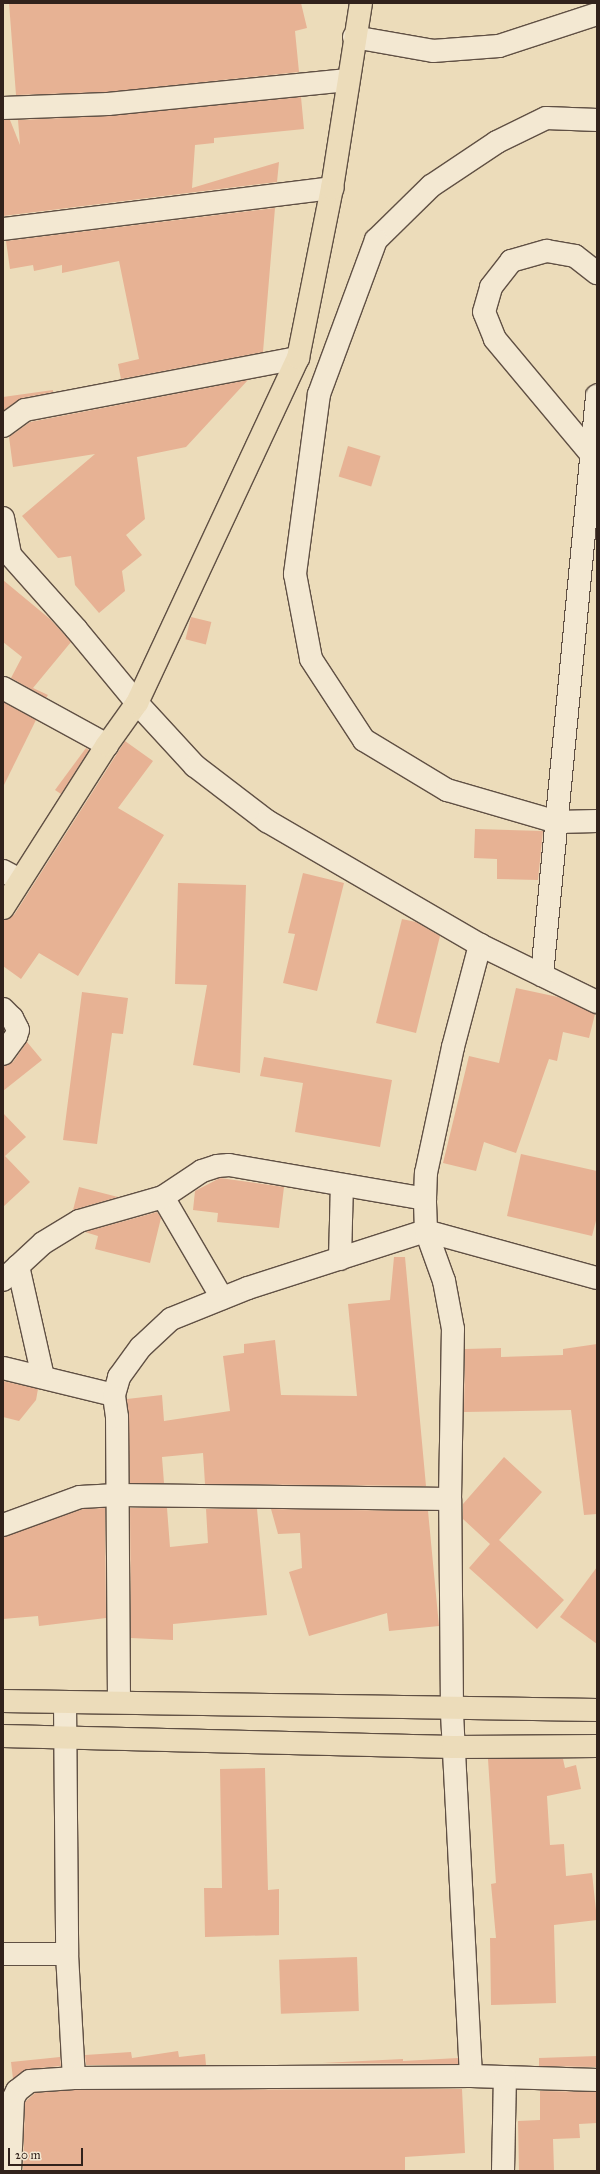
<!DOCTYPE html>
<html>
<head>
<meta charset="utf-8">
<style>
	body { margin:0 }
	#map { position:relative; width:600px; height:2174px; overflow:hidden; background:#ecdcba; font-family:"IM FELL Great Primer",serif }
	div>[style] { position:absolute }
	.building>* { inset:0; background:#e7b294; transform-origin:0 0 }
	.roads { filter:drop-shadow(1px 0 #605044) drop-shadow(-1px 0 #605044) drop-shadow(0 1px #605044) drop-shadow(0 -1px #605044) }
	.minor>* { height:22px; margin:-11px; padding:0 11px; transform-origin:11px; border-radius:11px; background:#f3e8d2 }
	.major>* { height:22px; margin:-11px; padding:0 11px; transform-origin:11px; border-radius:11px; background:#ecdcba }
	span { translate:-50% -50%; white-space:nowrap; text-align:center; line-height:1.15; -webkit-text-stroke:3px #f3e8d2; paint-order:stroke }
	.frame { position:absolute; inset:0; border:4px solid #31221c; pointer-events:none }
	.scale { position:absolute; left:8px; top:2148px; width:75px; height:18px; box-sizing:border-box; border:2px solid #31221c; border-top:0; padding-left:5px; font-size:12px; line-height:14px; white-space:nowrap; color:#31221c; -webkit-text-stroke:3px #f3e8d2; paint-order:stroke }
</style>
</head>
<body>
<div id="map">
	<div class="building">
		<i style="clip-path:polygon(9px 3px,301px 3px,307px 28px,295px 31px,299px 72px,107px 92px,16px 95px)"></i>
		<i style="clip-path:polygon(301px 97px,304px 129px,214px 138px,214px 143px,195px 145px,192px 188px,279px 162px,277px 182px,3px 216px,3px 120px,10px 120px,20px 145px,18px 120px,109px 116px)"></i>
		<i style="clip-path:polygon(275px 208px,263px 352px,121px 379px,118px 364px,139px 359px,119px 261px,62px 273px,62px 265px,34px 271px,33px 265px,10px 269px,6px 241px)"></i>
		<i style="clip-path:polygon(248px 380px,186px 447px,137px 457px,145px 519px,126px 535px,142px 555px,122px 571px,125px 591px,99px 613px,75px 585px,71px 556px,58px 558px,22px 516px,95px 454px,13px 467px,9px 437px,30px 422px)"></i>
		<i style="clip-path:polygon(53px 390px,53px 392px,22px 398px,4px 410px,3px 397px)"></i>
		<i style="left:348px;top:446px;width:34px;height:32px;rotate:17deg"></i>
		<i style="clip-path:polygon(3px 580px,50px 619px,71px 642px,33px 688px,48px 695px,46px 698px,11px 678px,22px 657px,3px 642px)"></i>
		<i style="left:191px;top:617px;width:21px;height:23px;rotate:14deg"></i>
		<i style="clip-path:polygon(3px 702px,36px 720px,3px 787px)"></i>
		<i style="clip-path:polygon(125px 741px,153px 761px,118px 808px,164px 835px,78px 976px,39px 953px,21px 979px,3px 966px,3px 920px,14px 915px)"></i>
		<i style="clip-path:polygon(86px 748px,89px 750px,61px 794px,55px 790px)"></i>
		<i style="clip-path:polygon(475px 829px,543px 831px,538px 880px,497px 879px,497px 859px,474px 858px)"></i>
		<i style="clip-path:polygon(303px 873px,344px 883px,317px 991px,283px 983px,295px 934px,288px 933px)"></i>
		<i style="clip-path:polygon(178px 883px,246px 885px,240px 1073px,193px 1065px,207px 985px,175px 984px)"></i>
		<i style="clip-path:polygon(402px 919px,416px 922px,440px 936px,416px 1033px,376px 1023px)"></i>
		<i style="clip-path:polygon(516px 988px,558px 997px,595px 1014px,589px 1038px,563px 1032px,557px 1061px,549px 1059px,516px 1153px,484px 1142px,476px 1171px,443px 1163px,469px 1056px,499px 1063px)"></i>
		<i style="clip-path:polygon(82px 992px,128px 998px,123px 1034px,112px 1033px,97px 1144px,63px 1140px)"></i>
		<i style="clip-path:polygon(27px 1042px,42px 1060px,3px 1091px,3px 1066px,13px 1062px)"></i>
		<i style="clip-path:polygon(264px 1057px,392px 1080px,380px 1147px,295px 1132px,303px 1083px,260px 1076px)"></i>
		<i style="clip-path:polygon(3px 1113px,26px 1137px,5px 1156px,30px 1182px,3px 1207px)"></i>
		<i style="clip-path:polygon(521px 1154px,597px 1171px,597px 1217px,592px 1236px,507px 1216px)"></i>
		<i style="clip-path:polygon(220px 1178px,284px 1187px,279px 1228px,217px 1222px,218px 1213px,193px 1210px,195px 1191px)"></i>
		<i style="clip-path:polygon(79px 1187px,118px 1197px,73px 1210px)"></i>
		<i style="clip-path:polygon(157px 1212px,161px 1218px,150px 1263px,95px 1249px,98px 1236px,85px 1232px)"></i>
		<i style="clip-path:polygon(394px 1257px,405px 1257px,426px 1486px,205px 1484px,203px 1453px,162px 1457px,164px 1483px,130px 1483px,127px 1399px,162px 1395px,164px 1421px,230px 1411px,223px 1356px,244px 1353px,244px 1344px,275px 1340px,281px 1395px,357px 1396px,348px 1304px,390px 1300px)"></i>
		<i style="clip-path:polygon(597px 1344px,597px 1514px,584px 1515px,571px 1410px,464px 1412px,465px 1349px,501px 1348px,501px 1357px,563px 1355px,563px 1349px)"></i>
		<i style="clip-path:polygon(3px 1381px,38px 1389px,36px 1400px,19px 1421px,3px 1417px)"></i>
		<i style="clip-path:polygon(504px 1457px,542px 1492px,499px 1540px,564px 1600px,537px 1629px,469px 1568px,490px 1544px,463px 1519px,463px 1504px)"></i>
		<i style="clip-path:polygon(105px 1508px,106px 1618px,39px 1626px,38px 1616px,3px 1619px,3px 1537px,83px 1509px)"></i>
		<i style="clip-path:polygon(130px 1508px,167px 1508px,170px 1547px,208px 1543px,206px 1509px,257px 1509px,267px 1615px,173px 1624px,173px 1640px,131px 1638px)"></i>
		<i style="clip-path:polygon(271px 1509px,428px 1511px,439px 1626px,389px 1631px,387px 1613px,309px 1636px,289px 1572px,302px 1568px,300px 1533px,278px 1534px)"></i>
		<i style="clip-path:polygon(597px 1567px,597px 1644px,560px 1617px)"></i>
		<i style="clip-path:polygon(488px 1759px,563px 1759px,565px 1768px,576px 1765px,581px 1789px,547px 1796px,550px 1845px,564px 1844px,566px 1876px,592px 1873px,597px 1920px,554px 1925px,556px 2003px,491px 2005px,490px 1938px,496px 1938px,491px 1884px,496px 1883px)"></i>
		<i style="clip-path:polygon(265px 1768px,268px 1890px,279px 1889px,279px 1935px,205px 1937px,204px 1888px,222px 1888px,220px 1769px)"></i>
		<i style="left:357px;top:1957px;width:54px;height:78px;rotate:88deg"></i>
		<i style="clip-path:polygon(178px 2051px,179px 2057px,205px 2054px,206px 2065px,86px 2065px,85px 2055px,131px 2052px,132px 2058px)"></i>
		<i style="clip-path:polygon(597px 2056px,597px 2067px,539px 2066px,539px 2058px)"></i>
		<i style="clip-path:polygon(60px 2057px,61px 2066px,29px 2069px,13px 2079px,11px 2062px)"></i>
		<i style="clip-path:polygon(458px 2058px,458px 2064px,322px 2063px,403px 2059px,403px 2061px)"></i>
		<i style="clip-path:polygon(462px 2089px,465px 2153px,405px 2157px,405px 2171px,23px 2171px,25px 2102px,35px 2093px,74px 2090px)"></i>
		<i style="clip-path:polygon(540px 2091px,597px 2092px,597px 2123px,579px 2124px,580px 2138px,553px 2139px,554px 2171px,519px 2171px,518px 2121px,540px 2120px)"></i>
	</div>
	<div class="roads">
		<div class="minor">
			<i style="left:354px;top:37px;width:80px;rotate:10deg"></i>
			<i style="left:433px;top:51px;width:66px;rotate:-4.3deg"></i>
			<i style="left:499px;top:46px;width:103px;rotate:-18.1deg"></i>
			<i style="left:3px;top:108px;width:105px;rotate:-2.2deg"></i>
			<i style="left:108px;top:104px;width:241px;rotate:-5.7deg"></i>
			<i style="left:597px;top:120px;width:51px;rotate:-177.8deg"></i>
			<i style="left:546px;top:118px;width:55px;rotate:153.9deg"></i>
			<i style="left:497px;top:142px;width:79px;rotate:146.3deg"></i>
			<i style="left:431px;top:186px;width:77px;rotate:135.5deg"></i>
			<i style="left:376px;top:240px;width:164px;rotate:110.3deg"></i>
			<i style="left:319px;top:394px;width:182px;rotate:97.6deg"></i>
			<i style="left:295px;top:574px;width:86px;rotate:79.3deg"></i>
			<i style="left:311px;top:659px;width:97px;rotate:56.8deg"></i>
			<i style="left:364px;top:740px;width:97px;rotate:31.1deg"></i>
			<i style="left:447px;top:790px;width:115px;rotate:16.2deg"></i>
			<i style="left:557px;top:822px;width:40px;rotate:-1.4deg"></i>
			<i style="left:3px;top:229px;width:332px;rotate:-7.1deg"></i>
			<i style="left:3px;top:426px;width:27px;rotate:-36deg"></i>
			<i style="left:25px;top:410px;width:278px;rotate:-10.8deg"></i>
			<i style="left:591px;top:454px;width:150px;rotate:-129.9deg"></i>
			<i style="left:495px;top:339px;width:29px;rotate:-112deg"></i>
			<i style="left:484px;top:312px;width:26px;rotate:-74deg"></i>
			<i style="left:491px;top:287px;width:33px;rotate:-52deg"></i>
			<i style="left:511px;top:261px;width:37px;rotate:-16deg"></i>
			<i style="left:547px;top:251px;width:28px;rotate:10deg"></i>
			<i style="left:575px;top:256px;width:28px;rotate:38deg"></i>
			<i style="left:3px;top:518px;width:37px;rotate:79deg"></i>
			<i style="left:3px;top:547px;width:110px;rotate:48.3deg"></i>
			<i style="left:76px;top:629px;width:96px;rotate:50.5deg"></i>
			<i style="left:137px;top:703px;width:86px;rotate:47.4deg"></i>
			<i style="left:195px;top:766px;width:91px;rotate:37.4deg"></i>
			<i style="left:267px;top:821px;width:246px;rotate:30.2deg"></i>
			<i style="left:480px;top:945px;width:130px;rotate:26deg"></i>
			<i style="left:3px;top:688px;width:119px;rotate:28.7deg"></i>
			<i style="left:3px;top:871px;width:19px;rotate:28deg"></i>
			<i style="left:542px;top:975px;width:582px;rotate:-84.57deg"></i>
			<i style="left:3px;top:1009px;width:13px;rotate:45deg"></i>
			<i style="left:12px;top:1018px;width:13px;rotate:63deg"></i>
			<i style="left:18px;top:1030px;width:6px;rotate:108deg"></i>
			<i style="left:16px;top:1036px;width:22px;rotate:126deg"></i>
			<i style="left:163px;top:1197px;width:117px;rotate:59.7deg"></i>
			<i style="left:340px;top:1259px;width:74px;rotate:-88.5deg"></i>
			<i style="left:18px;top:1266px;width:114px;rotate:77.3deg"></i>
			<i style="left:3px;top:1280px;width:54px;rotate:-42.8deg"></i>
			<i style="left:43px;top:1243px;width:42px;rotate:-31.4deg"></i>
			<i style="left:79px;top:1221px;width:87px;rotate:-15.9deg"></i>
			<i style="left:163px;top:1197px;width:47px;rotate:-33.7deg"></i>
			<i style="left:202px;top:1171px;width:16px;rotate:-18deg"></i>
			<i style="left:217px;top:1166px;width:12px;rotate:-5deg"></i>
			<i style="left:229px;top:1165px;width:199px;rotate:9.8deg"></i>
			<i style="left:3px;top:1368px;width:114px;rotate:13.7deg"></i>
			<i style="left:3px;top:1525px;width:82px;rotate:-20deg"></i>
			<i style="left:80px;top:1497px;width:37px;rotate:-3deg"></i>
			<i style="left:117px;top:1495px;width:333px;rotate:0.7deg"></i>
			<i style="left:119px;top:1701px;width:284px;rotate:-90.4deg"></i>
			<i style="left:117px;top:1417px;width:22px;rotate:-98deg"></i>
			<i style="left:114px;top:1395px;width:19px;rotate:-74deg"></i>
			<i style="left:119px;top:1377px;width:37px;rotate:-54deg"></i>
			<i style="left:141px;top:1347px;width:41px;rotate:-43deg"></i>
			<i style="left:171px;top:1319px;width:83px;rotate:-21.9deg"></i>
			<i style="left:248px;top:1288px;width:187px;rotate:-17.8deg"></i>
			<i style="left:426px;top:1231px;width:177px;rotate:15.4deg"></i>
			<i style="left:65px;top:1702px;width:252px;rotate:89.5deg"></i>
			<i style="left:67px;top:1954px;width:124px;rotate:86.8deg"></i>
			<i style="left:3px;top:1954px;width:64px"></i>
			<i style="left:471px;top:2076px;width:367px;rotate:-93deg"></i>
			<i style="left:452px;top:1709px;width:210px;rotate:-90.5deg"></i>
			<i style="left:450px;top:1499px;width:170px;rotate:-89deg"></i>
			<i style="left:453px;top:1329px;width:49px;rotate:-100.6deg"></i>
			<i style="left:444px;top:1281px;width:53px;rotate:-109.8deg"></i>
			<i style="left:426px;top:1231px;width:32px;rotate:-92deg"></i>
			<i style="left:425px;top:1199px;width:26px;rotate:-88deg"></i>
			<i style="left:426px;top:1173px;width:129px;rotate:-77.9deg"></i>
			<i style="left:453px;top:1047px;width:106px;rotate:-75.2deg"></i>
			<i style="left:10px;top:2171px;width:72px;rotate:-87.6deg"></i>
			<i style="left:13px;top:2099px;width:9px;rotate:-63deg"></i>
			<i style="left:17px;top:2091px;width:16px;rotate:-38deg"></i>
			<i style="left:30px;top:2081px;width:44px;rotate:-3.9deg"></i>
			<i style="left:74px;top:2078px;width:397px;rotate:-0.3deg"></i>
			<i style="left:471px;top:2076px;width:126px;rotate:1.8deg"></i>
			<i style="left:503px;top:2171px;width:94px;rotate:-88.8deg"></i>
		</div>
		<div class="major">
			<i style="left:3px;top:908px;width:193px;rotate:-57.5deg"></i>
			<i style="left:107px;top:745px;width:52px;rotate:-54.5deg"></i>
			<i style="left:137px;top:703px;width:381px;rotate:-65deg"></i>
			<i style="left:298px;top:358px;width:173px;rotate:-78.7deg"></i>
			<i style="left:332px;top:188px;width:187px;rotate:-81.1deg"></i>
			<i style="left:3px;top:1701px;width:594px;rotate:0.87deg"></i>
			<i style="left:3px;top:1736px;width:450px;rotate:1.4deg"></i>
			<i style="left:453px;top:1747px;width:144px;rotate:-0.4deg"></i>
		</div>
	</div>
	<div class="frame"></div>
	<div class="scale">20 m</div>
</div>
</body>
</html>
